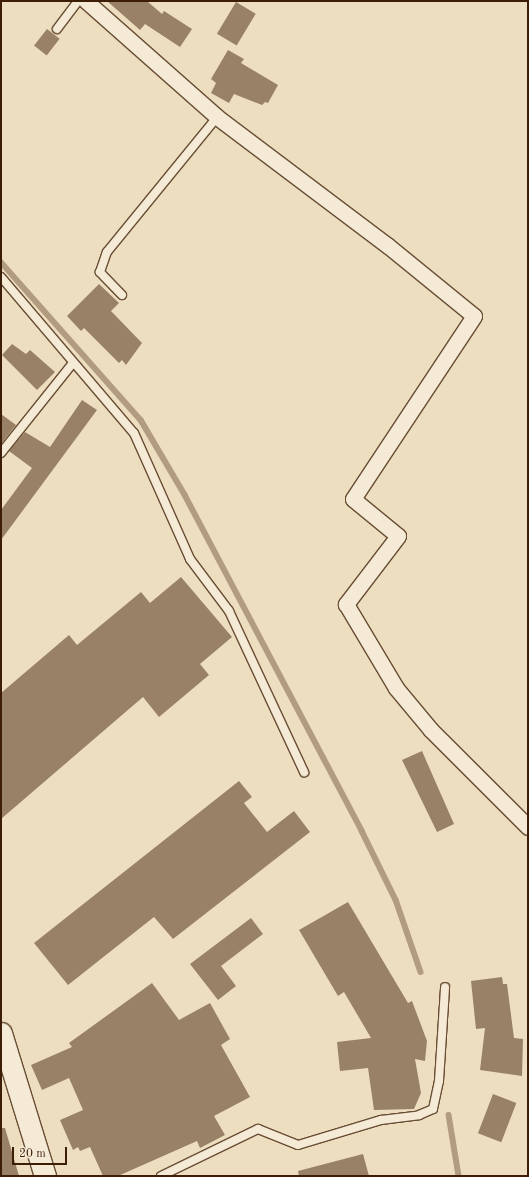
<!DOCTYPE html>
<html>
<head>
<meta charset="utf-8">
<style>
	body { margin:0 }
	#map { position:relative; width:529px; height:1177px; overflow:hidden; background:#eedec0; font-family:"Old Standard TT",serif }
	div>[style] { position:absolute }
	.stream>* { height:5.5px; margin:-2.75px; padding:0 2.75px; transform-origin:2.75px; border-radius:2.75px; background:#b29c80 }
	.building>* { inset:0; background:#998166; transform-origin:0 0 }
	.roads { filter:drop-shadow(1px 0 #694d34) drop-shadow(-1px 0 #694d34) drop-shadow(0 1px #694d34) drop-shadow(0 -1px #694d34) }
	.service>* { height:8px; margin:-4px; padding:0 4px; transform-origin:4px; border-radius:4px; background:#f4ead6 }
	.minor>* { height:15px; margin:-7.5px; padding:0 7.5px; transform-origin:7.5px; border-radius:7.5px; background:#f4ead6 }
	.secondary>* { height:21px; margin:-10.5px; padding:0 10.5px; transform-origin:10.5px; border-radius:10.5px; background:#f4ead6 }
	span { translate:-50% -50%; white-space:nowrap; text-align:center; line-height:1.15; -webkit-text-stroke:3.5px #f4ead6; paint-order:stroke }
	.frame { position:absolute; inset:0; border:2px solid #3d1d05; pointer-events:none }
	.scale { position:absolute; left:12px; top:1147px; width:55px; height:18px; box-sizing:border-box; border:2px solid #3d1d05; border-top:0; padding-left:5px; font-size:12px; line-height:14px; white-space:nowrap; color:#3d1d05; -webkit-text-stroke:3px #f4ead6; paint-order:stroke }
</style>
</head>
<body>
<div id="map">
	<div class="stream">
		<i style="left:1px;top:262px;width:211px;rotate:48.5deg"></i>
		<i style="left:141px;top:420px;width:87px;rotate:59.6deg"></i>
		<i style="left:185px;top:495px;width:380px;rotate:62.2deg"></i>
		<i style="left:362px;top:831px;width:77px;rotate:63.8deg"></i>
		<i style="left:396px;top:900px;width:76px;rotate:70.9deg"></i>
		<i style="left:449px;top:1115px;width:62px;rotate:80.7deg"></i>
	</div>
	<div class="building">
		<i style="clip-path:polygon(107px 1px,147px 1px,162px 14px,164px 11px,192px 29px,180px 47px,145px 24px,140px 30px)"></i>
		<i style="left:236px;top:2px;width:23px;height:37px;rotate:31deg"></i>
		<i style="left:47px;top:29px;width:16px;height:21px;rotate:38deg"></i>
		<i style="clip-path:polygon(228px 50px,244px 59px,241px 63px,278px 85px,268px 103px,265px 102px,262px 105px,234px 94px,229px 103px,211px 93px,216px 83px,211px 79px)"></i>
		<i style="clip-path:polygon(99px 284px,119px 303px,111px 311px,142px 343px,126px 365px,122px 360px,119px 363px,84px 328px,81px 331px,67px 316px)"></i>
		<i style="clip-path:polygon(12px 344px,26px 354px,30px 350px,55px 372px,37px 390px,2px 355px)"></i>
		<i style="clip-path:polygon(82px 400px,97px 410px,1px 540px,1px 510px,32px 468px,9px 451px,25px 432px,50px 447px)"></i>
		<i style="clip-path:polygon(1px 414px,16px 425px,1px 444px)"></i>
		<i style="clip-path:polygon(181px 577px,232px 637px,200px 664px,209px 675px,159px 717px,143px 697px,1px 819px,1px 693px,69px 635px,77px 645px,141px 592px,150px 603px)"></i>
		<i style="clip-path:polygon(422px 751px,454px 824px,437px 832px,402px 760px)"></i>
		<i style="clip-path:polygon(239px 781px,252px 797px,244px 803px,267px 832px,294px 811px,310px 832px,173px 939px,154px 917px,68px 985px,34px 943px)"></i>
		<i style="clip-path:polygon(348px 902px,408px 1003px,412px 1001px,427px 1041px,425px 1061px,415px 1059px,421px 1093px,414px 1109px,374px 1110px,368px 1068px,340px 1071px,337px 1042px,371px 1038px,344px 992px,338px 996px,299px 930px)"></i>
		<i style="clip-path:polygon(251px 918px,263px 934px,221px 966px,236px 986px,218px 1000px,190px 964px)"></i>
		<i style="clip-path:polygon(502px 977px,503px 984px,507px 984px,514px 1038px,523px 1039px,522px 1076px,480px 1070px,485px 1028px,476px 1029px,471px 981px)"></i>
		<i style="clip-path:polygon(152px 983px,179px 1020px,210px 1003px,230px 1039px,221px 1045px,250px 1097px,214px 1116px,225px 1135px,200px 1148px,197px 1141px,118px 1176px,103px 1176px,90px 1147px,80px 1151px,78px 1147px,73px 1150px,60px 1120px,83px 1110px,69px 1078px,42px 1090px,31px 1065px,72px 1047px,69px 1043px)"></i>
		<i style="left:493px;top:1094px;width:25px;height:42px;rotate:21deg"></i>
		<i style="clip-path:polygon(1px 1128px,5px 1128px,19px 1176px,1px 1176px)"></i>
		<i style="clip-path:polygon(363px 1154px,369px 1176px,299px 1176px,298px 1171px)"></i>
	</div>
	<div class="roads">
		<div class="service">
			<i style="left:57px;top:29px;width:35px;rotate:-53deg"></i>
			<i style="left:1px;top:277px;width:205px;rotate:49.6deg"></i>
			<i style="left:134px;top:433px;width:138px;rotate:66deg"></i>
			<i style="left:190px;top:559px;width:65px;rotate:53.1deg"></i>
			<i style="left:229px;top:611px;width:178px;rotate:65deg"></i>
			<i style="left:122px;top:295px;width:32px;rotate:-134deg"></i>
			<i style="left:100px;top:272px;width:21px;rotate:-71deg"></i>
			<i style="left:107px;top:252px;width:174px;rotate:-50.8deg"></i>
			<i style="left:1px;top:453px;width:114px;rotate:-51.4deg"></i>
			<i style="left:161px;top:1176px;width:108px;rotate:-25.9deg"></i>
			<i style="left:258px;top:1129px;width:43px;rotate:21.8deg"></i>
			<i style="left:298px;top:1145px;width:87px;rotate:-16.8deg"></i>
			<i style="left:381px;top:1120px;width:38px;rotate:-7deg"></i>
			<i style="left:419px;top:1115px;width:15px;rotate:-23deg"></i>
			<i style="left:433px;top:1109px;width:29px;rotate:-78deg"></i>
			<i style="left:439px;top:1081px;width:94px;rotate:-86.3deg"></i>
		</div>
		<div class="minor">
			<i style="left:86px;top:1px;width:175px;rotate:41.5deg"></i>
			<i style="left:217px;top:117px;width:213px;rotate:37deg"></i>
			<i style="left:387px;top:245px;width:112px;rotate:39.2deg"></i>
			<i style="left:474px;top:316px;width:219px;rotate:123.5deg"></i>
			<i style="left:353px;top:499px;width:58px;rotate:39.4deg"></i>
			<i style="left:398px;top:536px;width:86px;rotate:127.4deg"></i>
			<i style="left:346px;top:604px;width:98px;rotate:59.2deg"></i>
			<i style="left:396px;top:688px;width:55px;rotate:50.2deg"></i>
			<i style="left:431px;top:730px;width:137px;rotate:45deg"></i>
		</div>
		<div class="secondary">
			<i style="left:1px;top:1033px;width:150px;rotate:72.9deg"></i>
		</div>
	</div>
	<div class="frame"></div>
	<div class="scale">20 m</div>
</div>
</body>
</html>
